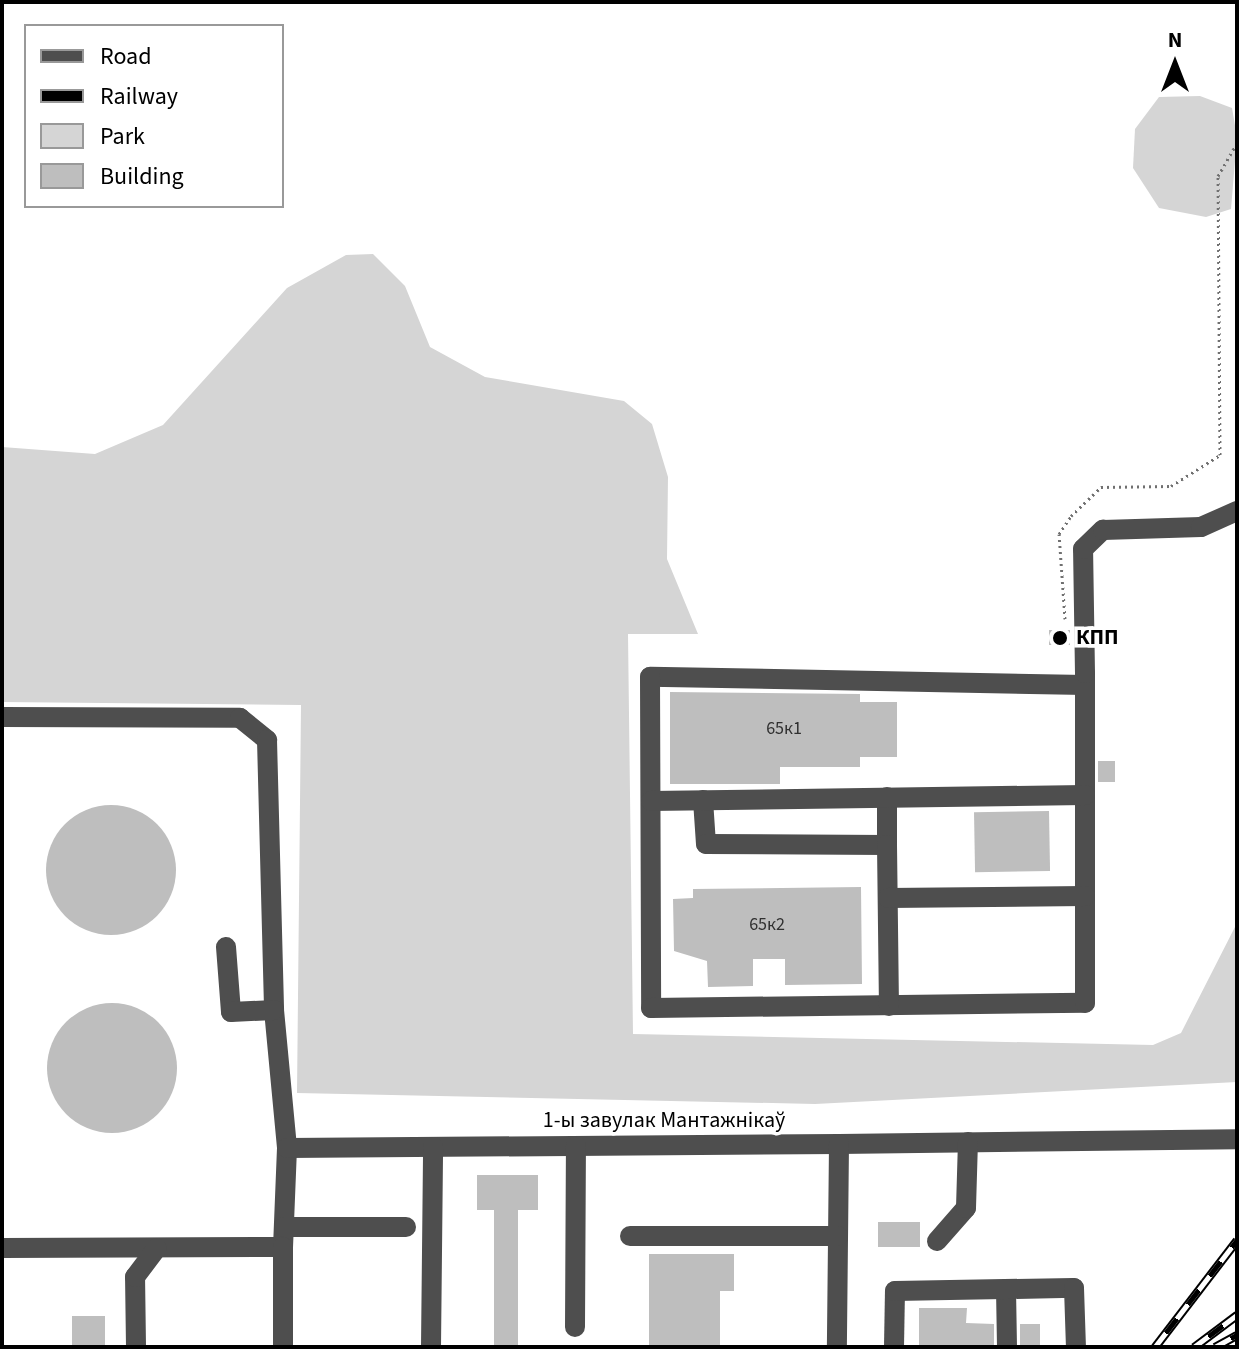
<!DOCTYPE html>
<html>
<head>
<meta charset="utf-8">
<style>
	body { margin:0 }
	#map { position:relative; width:1239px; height:1349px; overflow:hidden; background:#fff; font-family:"Source Sans 3",sans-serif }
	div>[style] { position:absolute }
	.green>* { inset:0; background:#d5d5d5 }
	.building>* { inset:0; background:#bebebe; transform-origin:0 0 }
	.round { border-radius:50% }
	.path>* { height:3px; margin-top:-1.5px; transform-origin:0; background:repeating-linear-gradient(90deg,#707070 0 2px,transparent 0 6px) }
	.minor>* { height:20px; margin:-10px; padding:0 10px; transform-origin:10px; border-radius:10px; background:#4e4e4e }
	.rail>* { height:9px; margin-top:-4.5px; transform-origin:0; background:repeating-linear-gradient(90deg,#fff 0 18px,#000 0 36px); box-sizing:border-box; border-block:2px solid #000 }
	.dots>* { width:22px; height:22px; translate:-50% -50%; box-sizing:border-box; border:4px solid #fff; border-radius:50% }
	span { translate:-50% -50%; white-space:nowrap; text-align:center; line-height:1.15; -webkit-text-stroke:7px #fff; paint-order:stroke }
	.number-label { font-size:18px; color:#303030 }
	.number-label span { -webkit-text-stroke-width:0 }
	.poi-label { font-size:22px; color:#000; font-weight:700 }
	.left { translate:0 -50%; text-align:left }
	.street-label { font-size:22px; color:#000 }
	.frame { position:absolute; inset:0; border:4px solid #000; pointer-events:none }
	.legend { position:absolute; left:24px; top:24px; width:260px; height:184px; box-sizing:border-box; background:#fff; border:2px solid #999; margin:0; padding:10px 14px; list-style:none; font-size:24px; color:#000 }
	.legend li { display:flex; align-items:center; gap:16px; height:40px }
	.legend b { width:40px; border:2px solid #999 }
	.north { position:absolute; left:1135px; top:24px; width:80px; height:80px; -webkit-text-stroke:6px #fff; paint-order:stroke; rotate:0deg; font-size:22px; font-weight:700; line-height:32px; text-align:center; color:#000 }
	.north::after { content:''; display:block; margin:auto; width:28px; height:36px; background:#000; clip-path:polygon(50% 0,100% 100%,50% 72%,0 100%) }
</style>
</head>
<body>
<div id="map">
	<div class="green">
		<i style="clip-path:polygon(1200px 96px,1232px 108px,1237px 137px,1231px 209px,1206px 217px,1159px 208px,1133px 168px,1135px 129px,1159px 97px)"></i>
		<i style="clip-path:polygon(373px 254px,405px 286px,430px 347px,485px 377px,624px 401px,652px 424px,668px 477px,667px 559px,698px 634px,628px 634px,633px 1034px,1153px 1045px,1181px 1033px,1237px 923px,1237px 1082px,815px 1104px,297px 1093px,301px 705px,2px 702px,2px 447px,95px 454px,163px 425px,287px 288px,346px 255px)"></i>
	</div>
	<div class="building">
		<i style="left:1049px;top:630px;width:21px;height:15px"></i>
		<i style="clip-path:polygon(670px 692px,860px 694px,860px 702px,897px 702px,897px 757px,860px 757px,860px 767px,780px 767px,780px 784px,670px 784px)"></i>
		<i style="left:1098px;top:761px;width:17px;height:21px"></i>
		<i class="round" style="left:46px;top:805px;width:130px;height:130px"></i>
		<i style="left:1049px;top:811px;width:60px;height:75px;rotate:89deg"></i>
		<i style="clip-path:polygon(861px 887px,862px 984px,785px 985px,785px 959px,753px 959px,753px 986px,708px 987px,707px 961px,674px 951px,673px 899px,693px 898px,693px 889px)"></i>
		<i class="round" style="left:47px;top:1003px;width:130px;height:130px"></i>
		<i style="clip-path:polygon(477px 1175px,538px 1175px,538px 1210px,518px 1210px,518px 1347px,494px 1347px,494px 1210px,477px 1210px)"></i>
		<i style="left:878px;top:1222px;width:42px;height:25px"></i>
		<i style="clip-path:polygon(649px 1254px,734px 1254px,734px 1291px,720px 1291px,720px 1345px,649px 1345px)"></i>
		<i style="clip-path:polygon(919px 1308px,967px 1308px,966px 1323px,994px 1324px,994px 1347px,919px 1347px)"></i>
		<i style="left:72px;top:1316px;width:33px;height:31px"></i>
		<i style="left:1020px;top:1324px;width:20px;height:23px"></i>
	</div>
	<div class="path">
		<i style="left:1065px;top:619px;width:85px;rotate:-94deg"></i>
		<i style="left:1059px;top:534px;width:22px;rotate:-56deg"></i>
		<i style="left:1071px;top:516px;width:42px;rotate:-44deg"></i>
		<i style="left:1101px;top:487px;width:70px;rotate:-0.8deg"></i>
		<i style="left:1171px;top:486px;width:58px;rotate:-32.3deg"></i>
		<i style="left:1220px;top:455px;width:279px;rotate:-90.4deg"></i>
		<i style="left:1218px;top:176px;width:38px;rotate:-60deg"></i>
	</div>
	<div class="minor">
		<i style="left:1085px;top:685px;width:435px;rotate:-178.9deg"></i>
		<i style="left:650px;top:677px;width:331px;rotate:89.8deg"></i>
		<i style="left:651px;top:1008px;width:434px;rotate:-0.7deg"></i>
		<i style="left:1085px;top:1003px;width:330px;rotate:-90deg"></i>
		<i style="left:1085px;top:673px;width:124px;rotate:-90.9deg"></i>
		<i style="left:1083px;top:549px;width:28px;rotate:-44deg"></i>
		<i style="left:1103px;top:530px;width:98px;rotate:-1.8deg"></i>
		<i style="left:1201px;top:527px;width:39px;rotate:-24deg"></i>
		<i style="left:2px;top:717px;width:238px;rotate:0.2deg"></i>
		<i style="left:240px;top:718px;width:35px;rotate:39deg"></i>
		<i style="left:267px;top:740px;width:270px;rotate:88.5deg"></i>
		<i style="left:274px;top:1010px;width:139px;rotate:84.6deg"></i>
		<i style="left:287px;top:1148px;width:99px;rotate:92.3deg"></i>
		<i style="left:283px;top:1247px;width:281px;rotate:179.8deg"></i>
		<i style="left:703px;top:800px;width:44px;rotate:86.1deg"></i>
		<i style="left:706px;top:844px;width:181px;rotate:0.3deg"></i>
		<i style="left:887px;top:845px;width:48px;rotate:-90deg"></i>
		<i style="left:651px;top:801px;width:434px;rotate:-0.8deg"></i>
		<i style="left:887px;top:845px;width:161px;rotate:89.3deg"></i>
		<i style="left:888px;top:898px;width:197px;rotate:-0.6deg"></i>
		<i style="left:226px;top:947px;width:65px;rotate:85.6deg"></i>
		<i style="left:231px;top:1012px;width:43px;rotate:-2.7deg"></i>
		<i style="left:839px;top:1144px;width:398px;rotate:-0.7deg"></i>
		<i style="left:287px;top:1148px;width:552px;rotate:-0.42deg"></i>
		<i style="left:839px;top:1144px;width:203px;rotate:90.6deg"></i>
		<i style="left:284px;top:1227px;width:122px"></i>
		<i style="left:630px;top:1236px;width:208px"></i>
		<i style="left:937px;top:1241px;width:44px;rotate:-48.7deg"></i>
		<i style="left:966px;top:1208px;width:66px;rotate:-88.3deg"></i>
		<i style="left:1006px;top:1289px;width:58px;rotate:89deg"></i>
		<i style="left:575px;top:1327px;width:181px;rotate:-89.7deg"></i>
		<i style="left:136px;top:1346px;width:69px;rotate:-90.8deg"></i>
		<i style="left:135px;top:1277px;width:36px;rotate:-53deg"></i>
		<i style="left:283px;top:1347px;width:100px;rotate:-90deg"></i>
		<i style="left:431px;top:1347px;width:200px;rotate:-89.4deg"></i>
		<i style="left:894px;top:1347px;width:56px;rotate:-89deg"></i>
		<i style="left:895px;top:1291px;width:179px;rotate:-1deg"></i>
		<i style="left:1074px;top:1288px;width:59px;rotate:88.1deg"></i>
	</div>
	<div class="rail">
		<i style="left:1155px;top:1347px;width:135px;rotate:-52.5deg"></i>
		<i style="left:1194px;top:1347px;width:54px;rotate:-36.7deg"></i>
		<i style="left:1215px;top:1347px;width:25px;rotate:-29deg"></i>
	</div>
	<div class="dots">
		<i style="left:1060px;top:638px;background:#000"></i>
	</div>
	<div class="number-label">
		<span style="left:784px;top:729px">65к1</span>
		<span style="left:767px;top:925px">65к2</span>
	</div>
	<div class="poi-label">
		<span class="left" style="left:1076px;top:638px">КПП</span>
	</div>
	<div class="street-label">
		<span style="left:664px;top:1121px">1-ы завулак Мантажнікаў</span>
	</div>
	<div class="frame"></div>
	<ul class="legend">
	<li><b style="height:10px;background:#4e4e4e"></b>Road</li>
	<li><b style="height:10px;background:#000"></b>Railway</li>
	<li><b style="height:22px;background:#d5d5d5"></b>Park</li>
	<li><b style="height:22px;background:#bebebe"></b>Building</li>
	</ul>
	<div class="north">N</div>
</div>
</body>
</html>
